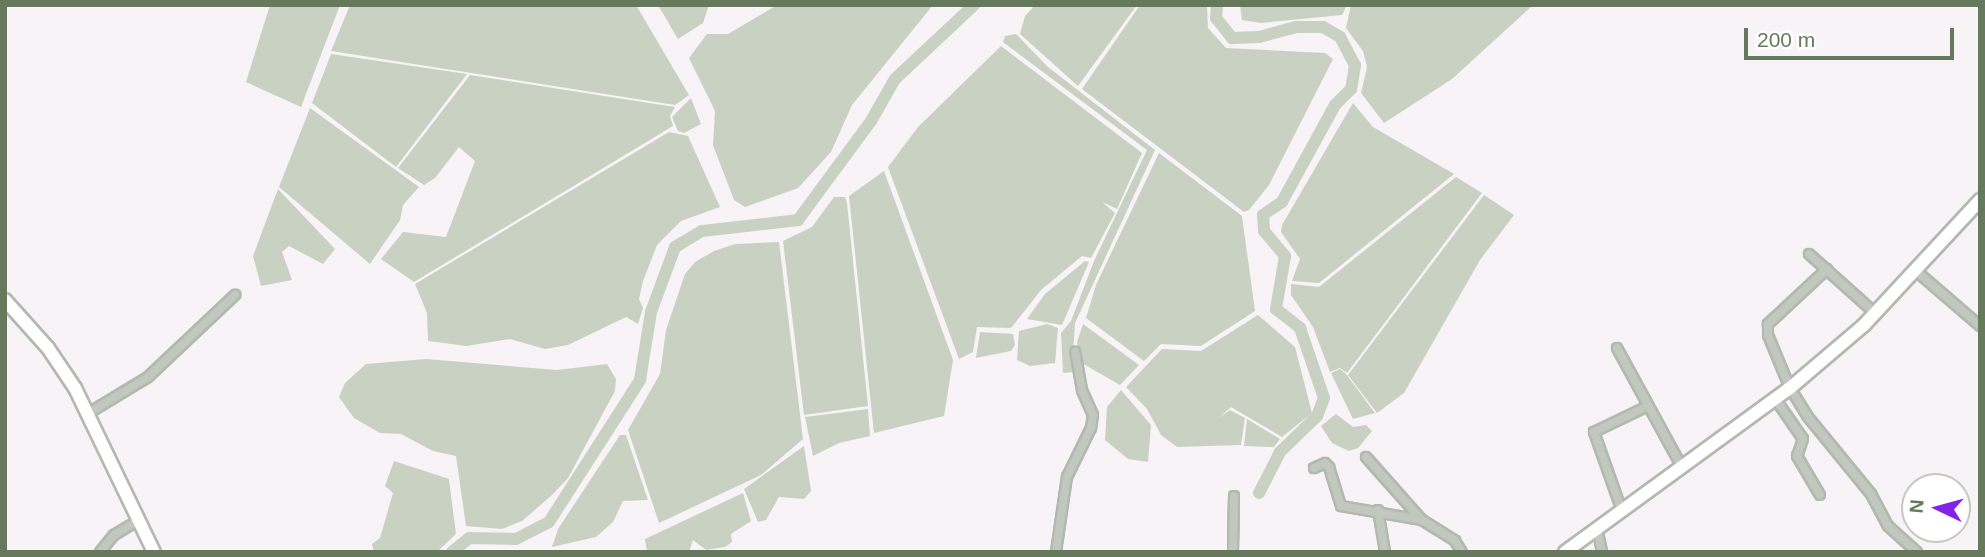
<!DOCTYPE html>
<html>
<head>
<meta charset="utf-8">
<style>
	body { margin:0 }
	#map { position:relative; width:1985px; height:557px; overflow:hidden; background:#f7f3f6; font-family:Arial,sans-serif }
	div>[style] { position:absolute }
	.water>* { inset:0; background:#c9d1c3 }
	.river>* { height:12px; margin:-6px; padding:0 6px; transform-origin:6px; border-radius:6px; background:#c9d1c3 }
	.roads { filter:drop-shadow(2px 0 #b2b9ae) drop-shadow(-2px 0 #b2b9ae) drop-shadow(0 2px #b2b9ae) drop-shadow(0 -2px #b2b9ae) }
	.street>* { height:8px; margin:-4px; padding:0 4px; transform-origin:4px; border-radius:4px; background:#c2c8bf }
	.primary>* { height:12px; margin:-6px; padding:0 6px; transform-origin:6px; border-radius:6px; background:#fff }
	span { translate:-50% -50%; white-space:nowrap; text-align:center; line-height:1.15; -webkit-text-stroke:7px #fff; paint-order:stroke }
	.frame { position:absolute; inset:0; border:7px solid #66795d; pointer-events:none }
	.north { position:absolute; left:1901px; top:473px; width:70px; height:70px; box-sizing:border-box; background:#fff; border:2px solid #c2c9be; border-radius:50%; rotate:275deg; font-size:19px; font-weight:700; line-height:28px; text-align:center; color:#66795d }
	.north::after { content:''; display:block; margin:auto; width:24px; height:32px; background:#8323e7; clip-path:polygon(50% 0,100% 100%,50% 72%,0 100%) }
	.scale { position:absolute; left:1744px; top:28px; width:210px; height:32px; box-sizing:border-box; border:4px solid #66795d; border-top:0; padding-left:9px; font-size:21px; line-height:24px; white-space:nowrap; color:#66795d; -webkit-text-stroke:5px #fff; paint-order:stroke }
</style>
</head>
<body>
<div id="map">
	<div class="water">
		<i style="clip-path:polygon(270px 5px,340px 5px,301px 107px,246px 82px)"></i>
		<i style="clip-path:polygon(350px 5px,636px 5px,689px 95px,675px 105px,331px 51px)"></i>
		<i style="clip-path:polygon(658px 5px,709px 5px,703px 23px,678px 39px)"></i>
		<i style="clip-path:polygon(777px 5px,933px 5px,852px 105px,831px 152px,798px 188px,745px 207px,734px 200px,713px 145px,715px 111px,689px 58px,707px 34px,728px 34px)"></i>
		<i style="clip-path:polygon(1035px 5px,1137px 5px,1078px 86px,1020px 34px,1025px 16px)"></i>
		<i style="clip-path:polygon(1140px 5px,1207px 5px,1208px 28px,1226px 48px,1325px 53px,1333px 59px,1269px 185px,1249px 210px,1244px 212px,1082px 89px)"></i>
		<i style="clip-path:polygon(1240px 5px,1347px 5px,1342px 15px,1261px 23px,1242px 20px)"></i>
		<i style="clip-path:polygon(1351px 5px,1533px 5px,1452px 79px,1384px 123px,1361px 93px,1367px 67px,1363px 51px,1346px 28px)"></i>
		<i style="clip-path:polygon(1016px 34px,1048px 67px,1155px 150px,1075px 323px,1072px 372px,1063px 373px,1061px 333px,1071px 321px,1094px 261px,1147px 150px,1003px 42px,1005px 36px)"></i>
		<i style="clip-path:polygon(1001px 46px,1142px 153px,1117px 209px,1102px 202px,1115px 213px,1091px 258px,1082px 256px,1041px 290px,1011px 328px,977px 327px,973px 352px,959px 359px,888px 167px,918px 127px)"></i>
		<i style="clip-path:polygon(331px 54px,467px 74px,396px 167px,312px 103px)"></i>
		<i style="clip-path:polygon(470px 75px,675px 107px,670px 116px,673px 126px,414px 282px,381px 259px,403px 232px,446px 237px,475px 161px,459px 147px,435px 178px,424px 185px,398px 168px)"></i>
		<i style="clip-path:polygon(691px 98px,701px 124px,684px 133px,678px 131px,672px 117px)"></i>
		<i style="clip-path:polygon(1353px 103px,1373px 127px,1454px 174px,1319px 283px,1292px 281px,1300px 259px,1281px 232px,1282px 225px)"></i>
		<i style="clip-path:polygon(310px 108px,419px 187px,403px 205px,400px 220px,370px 264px,279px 187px)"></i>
		<i style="clip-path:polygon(669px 132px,688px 136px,720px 207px,681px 221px,657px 245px,643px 281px,639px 299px,643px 308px,638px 324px,626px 317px,568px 345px,545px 349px,510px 339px,466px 346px,428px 341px,427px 313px,415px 284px)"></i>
		<i style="clip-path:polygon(1159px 153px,1242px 216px,1255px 311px,1201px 346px,1161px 344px,1144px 361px,1086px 318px,1096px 285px)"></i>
		<i style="clip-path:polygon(884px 171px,953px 360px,944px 416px,874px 433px,849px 196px)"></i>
		<i style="clip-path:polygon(1456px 177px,1482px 193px,1347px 373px,1340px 368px,1330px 372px,1313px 327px,1291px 295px,1291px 284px,1319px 287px)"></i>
		<i style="clip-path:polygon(278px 189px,335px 249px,323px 264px,289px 246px,282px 252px,292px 280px,261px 286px,253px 256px)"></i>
		<i style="clip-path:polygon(1484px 195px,1514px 215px,1480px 260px,1404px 393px,1377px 413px,1348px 375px)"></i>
		<i style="clip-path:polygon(834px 197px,845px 197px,847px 203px,868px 406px,804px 415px,783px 241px,812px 227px)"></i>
		<i style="clip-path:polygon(779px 242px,803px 439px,761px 475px,659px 523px,628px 430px,660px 374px,666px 330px,685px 274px,695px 262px,714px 251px,735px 244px)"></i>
		<i style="clip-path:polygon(1085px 261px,1089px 262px,1062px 325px,1027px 319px,1045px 294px)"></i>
		<i style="clip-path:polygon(1258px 315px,1295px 347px,1312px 413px,1282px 437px,1231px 407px,1219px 418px,1230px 410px,1245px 418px,1241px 445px,1177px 447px,1161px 435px,1147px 409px,1126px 387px,1162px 349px,1201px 351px)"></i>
		<i style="clip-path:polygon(1047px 324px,1058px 328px,1055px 363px,1030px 366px,1017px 360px,1019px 331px)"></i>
		<i style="clip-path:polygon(1083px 324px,1139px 365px,1120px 385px,1080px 362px,1077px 342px)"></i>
		<i style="clip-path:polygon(980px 332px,1013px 334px,1015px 345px,1011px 351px,976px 358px)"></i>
		<i style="clip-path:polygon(426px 359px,557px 370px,607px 364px,616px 379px,615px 391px,568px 478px,552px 495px,522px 521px,502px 529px,466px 526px,456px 456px,433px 451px,401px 434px,380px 433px,354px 418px,339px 397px,345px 383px,366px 364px)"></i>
		<i style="clip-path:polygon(1340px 369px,1346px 374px,1375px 413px,1353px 419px,1331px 373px)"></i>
		<i style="clip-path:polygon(1121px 390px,1151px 425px,1148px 462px,1128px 459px,1105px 440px,1107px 407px)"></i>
		<i style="clip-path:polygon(868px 409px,870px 436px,839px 443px,813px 456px,805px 417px)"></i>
		<i style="clip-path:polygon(1336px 414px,1353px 427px,1366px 425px,1372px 431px,1358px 448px,1349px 451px,1332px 443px,1321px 426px)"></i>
		<i style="clip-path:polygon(1247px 419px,1280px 439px,1274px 447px,1244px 446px)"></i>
		<i style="clip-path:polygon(620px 435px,626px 435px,648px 500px,623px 501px,613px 522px,596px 537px,552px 547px,558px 529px)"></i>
		<i style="clip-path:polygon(804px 446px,811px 491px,804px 499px,779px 497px,766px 520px,758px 522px,744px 489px)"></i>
		<i style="clip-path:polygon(394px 461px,449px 479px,456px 534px,437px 552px,374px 552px,372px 544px,380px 538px,393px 493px,385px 486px)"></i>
		<i style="clip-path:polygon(743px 493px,751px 521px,731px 534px,732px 542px,725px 547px,706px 550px,693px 540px,689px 552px,647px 552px,645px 539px)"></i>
	</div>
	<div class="river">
		<i style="left:1217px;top:5px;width:13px;rotate:94deg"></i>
		<i style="left:1216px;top:18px;width:26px;rotate:51deg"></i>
		<i style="left:1232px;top:38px;width:27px;rotate:-2deg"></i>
		<i style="left:1259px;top:37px;width:39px;rotate:-15deg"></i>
		<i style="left:1297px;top:27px;width:26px"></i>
		<i style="left:1323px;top:27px;width:20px;rotate:30deg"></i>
		<i style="left:1340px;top:37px;width:32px;rotate:62deg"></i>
		<i style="left:1355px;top:65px;width:24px;rotate:99deg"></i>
		<i style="left:1351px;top:89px;width:23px;rotate:135deg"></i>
		<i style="left:1335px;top:105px;width:111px;rotate:118.7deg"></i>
		<i style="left:1282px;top:202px;width:23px;rotate:146deg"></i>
		<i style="left:1263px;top:215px;width:16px;rotate:86deg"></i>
		<i style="left:1264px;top:231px;width:33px;rotate:50deg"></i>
		<i style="left:1285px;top:256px;width:54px;rotate:99.6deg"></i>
		<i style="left:1276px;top:309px;width:31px;rotate:38deg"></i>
		<i style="left:1300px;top:328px;width:74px;rotate:71.1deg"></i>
		<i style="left:1324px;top:398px;width:19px;rotate:111deg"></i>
		<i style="left:1317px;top:416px;width:52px;rotate:135.8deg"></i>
		<i style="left:1280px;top:452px;width:46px;rotate:117.1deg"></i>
		<i style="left:452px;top:552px;width:22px;rotate:-39deg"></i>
		<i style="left:469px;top:538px;width:47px;rotate:1.2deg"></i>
		<i style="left:516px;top:539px;width:37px;rotate:-27deg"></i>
		<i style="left:549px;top:522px;width:169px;rotate:-57.3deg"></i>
		<i style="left:640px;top:380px;width:69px;rotate:-80.8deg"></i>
		<i style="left:651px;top:312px;width:69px;rotate:-69.7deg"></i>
		<i style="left:675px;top:247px;width:31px;rotate:-31deg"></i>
		<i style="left:702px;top:231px;width:97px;rotate:-6.5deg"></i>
		<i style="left:798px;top:220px;width:123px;rotate:-53.6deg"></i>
		<i style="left:871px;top:121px;width:48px;rotate:-60.3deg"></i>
		<i style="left:895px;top:79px;width:108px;rotate:-43.1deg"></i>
	</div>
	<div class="roads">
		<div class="street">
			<i style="left:1809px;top:254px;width:89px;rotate:41.8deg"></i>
			<i style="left:1827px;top:269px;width:81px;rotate:137deg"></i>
			<i style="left:1768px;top:324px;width:11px;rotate:90deg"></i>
			<i style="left:1768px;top:335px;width:57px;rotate:67.5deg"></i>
			<i style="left:1790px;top:388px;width:34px;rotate:58deg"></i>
			<i style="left:1808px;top:417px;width:99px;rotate:50.7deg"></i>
			<i style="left:1871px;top:494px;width:36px;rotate:62deg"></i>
			<i style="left:1888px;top:526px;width:39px;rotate:42deg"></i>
			<i style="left:1915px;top:270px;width:86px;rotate:40.7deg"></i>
			<i style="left:1617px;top:348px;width:136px;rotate:61.4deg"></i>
			<i style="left:1776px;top:400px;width:47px;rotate:55.3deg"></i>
			<i style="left:1803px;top:439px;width:18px;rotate:109deg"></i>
			<i style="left:1797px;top:456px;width:45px;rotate:59.5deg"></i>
			<i style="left:87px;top:414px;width:71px;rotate:-31.2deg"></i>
			<i style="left:148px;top:377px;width:120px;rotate:-43.3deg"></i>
			<i style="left:1366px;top:457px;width:84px;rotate:48.4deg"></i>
			<i style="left:1422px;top:520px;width:39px;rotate:32deg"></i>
			<i style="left:1455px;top:541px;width:13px;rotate:58deg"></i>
			<i style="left:1314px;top:468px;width:12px;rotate:-24deg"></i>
			<i style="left:1325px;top:463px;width:6px;rotate:45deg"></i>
			<i style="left:1329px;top:467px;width:41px;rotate:72.9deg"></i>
			<i style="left:1341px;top:506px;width:82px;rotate:9.8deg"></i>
			<i style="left:1378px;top:510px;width:43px;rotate:80.5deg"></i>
			<i style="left:1622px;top:511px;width:84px;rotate:-109.5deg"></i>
			<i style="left:1594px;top:432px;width:60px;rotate:-25.7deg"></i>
			<i style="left:1597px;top:528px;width:25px;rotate:78deg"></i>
			<i style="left:100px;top:552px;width:22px;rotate:-51deg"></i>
			<i style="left:114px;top:535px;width:29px;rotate:-31deg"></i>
			<i style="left:1056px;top:552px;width:76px;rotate:-81.7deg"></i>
			<i style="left:1067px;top:477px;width:55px;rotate:-63.9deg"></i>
			<i style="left:1091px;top:428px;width:13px;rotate:-81deg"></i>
			<i style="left:1093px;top:415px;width:27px;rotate:-114deg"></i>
			<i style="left:1082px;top:390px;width:39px;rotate:-100deg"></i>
			<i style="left:1233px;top:552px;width:56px;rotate:-89deg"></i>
		</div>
		<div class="primary">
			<i style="left:5px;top:300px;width:64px;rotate:48.1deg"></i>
			<i style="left:48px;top:348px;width:48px;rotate:56deg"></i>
			<i style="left:75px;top:388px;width:182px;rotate:64.3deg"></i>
			<i style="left:1565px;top:552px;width:278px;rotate:-36.1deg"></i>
			<i style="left:1790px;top:388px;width:97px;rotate:-40.4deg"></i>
			<i style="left:1864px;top:325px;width:171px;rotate:-47.1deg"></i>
		</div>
	</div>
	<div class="frame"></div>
	<div class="north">N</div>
	<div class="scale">200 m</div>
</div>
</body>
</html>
